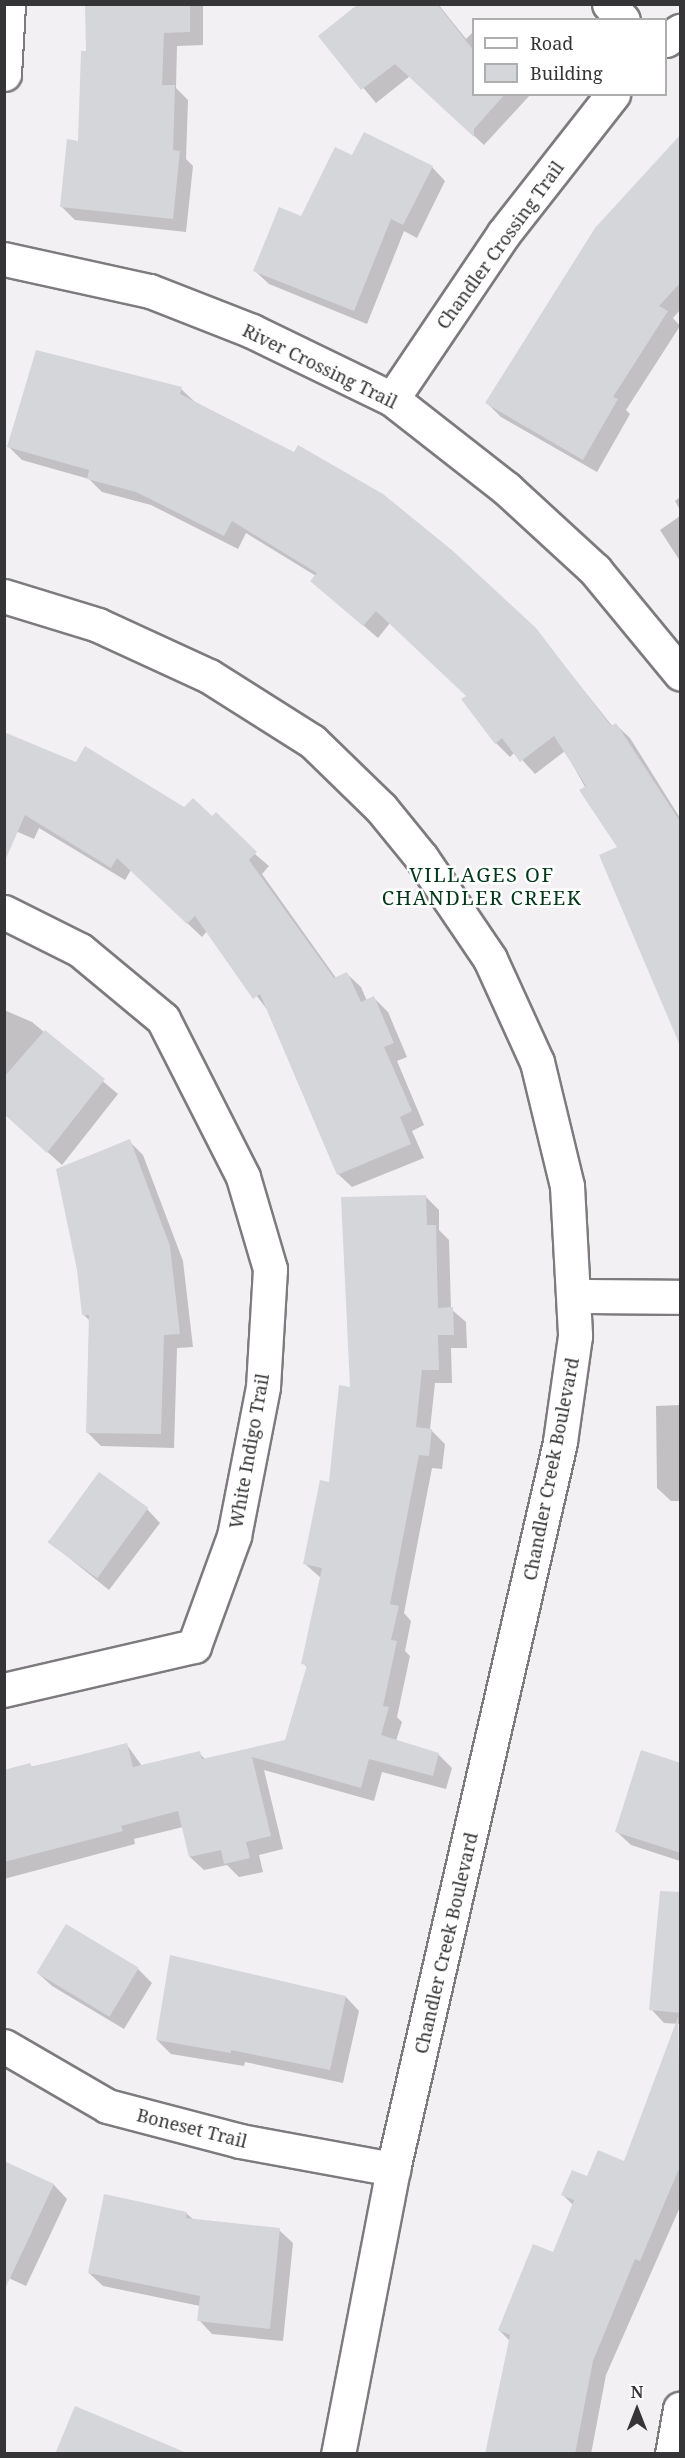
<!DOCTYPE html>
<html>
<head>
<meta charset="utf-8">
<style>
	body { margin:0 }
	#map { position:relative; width:685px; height:2458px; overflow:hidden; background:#f3f0f4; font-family:"Noto Serif",serif }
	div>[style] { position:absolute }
	.shadow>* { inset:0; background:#0003 }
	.building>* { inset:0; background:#d5d6da; transform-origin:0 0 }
	.roads { filter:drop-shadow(2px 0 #7d7b7e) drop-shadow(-2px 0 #7d7b7e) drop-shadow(0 2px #7d7b7e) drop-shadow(0 -2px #7d7b7e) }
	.minor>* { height:33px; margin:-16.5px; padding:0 16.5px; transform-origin:16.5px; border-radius:16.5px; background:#fff }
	span { translate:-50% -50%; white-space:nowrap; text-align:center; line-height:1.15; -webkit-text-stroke:5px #fff; paint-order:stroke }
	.street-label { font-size:18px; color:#353436 }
	.neighbourhood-label { font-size:20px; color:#003818; letter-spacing:1.5px }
	.frame { position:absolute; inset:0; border:6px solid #353436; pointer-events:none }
	.legend { position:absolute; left:472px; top:18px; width:195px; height:78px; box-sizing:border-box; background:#fff; border:2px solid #aeaeaf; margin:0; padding:8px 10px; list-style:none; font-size:18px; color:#353436 }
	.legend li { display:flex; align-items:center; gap:12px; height:30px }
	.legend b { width:30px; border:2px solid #aeaeaf }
	.north { position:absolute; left:607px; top:2380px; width:60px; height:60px; -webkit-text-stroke:4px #fff; paint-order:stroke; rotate:0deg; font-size:16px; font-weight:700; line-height:24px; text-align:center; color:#353436 }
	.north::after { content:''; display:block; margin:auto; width:21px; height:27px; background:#353436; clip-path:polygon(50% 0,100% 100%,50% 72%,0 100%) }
</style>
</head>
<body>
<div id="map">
	<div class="shadow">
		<i style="clip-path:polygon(86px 4px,203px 4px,203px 45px,177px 46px,176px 88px,188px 100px,186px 159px,193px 166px,186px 232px,75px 220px,62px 207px,80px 142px,87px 53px)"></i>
		<i style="clip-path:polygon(361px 4px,438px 4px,466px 39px,474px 31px,474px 94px,531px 94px,484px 145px,410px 76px,376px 103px,320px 36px)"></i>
		<i style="clip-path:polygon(680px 138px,680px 310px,673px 318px,680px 326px,626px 410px,630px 414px,597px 472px,501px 417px,487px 403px)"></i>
		<i style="clip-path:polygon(353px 157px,432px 167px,445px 181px,417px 238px,404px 231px,367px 324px,269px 284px,255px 271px)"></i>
		<i style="clip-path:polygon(181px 389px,195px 402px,535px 629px,613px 727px,616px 725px,630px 738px,680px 818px,680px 1020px,619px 848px,565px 751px,535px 774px,515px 752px,510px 757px,496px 743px,463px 700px,468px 696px,390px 623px,378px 638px,312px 581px,316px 576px,246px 533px,238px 549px,151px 505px,102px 492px,89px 479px,22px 460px,9px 447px)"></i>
		<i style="clip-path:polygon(680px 497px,680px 510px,675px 501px)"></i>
		<i style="clip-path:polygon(680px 516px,680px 561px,660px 530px)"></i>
		<i style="clip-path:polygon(4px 736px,212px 818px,269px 866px,262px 874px,336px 978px,347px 974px,361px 987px,367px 1001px,374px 998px,388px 1012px,407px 1057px,397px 1061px,424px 1125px,412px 1131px,424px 1158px,352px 1187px,338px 1174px,269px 1012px,207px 931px,202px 937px,131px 870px,125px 880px,39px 828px,34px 839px,4px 826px)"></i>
		<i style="clip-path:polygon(4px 1010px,32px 1022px,118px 1094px,62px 1165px,4px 1113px)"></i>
		<i style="clip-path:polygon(129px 1141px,143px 1155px,183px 1261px,193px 1347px,177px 1348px,174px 1448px,101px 1446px,87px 1432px,90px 1321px,84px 1315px)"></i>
		<i style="clip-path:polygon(425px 1196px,439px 1210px,439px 1230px,449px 1240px,451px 1309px,466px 1322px,467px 1348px,451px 1348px,452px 1383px,435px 1383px,430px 1429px,445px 1444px,442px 1469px,432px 1468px,404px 1613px,411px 1621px,405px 1651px,410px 1656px,397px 1717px,402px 1722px,396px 1741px,439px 1755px,452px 1768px,446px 1789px,382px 1772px,374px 1801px,264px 1770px,283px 1849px,259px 1855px,263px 1872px,239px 1877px,227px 1865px,204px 1870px,190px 1857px,183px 1827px,134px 1839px,135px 1844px,4px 1879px,4px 1773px,127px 1745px,142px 1766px,199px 1753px,206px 1760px,286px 1741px,307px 1667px,303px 1663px,321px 1578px,305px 1564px,330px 1484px,351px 1388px)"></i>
		<i style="clip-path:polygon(680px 1405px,680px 1501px,671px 1501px,657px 1488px,656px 1406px)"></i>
		<i style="clip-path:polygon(147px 1509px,160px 1523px,109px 1590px,48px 1541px)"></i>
		<i style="clip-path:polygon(680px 1765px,680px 1861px,631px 1845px,617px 1832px)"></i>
		<i style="clip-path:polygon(680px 1920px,680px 2024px,664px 2023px,651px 2009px)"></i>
		<i style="clip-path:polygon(138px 1969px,152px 1983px,124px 2029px,52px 1986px,38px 1973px)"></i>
		<i style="clip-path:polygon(346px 1997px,359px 2011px,343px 2083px,245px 2062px,244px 2066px,171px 2054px,157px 2040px)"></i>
		<i style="clip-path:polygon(664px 2058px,680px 2064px,680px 2207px,606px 2375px,591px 2454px,488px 2454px,510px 2341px,499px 2330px,554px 2254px,574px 2206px,563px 2195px,625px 2163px)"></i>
		<i style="clip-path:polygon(4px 2163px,54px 2185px,67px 2199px,26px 2286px,4px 2276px)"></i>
		<i style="clip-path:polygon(186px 2213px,194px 2220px,279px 2230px,293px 2243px,283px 2341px,212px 2334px,199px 2320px,200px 2306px,103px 2286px,89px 2273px)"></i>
	</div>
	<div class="building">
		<i style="clip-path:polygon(85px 4px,190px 4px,190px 32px,164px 33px,162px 85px,175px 85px,173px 150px,180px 151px,173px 219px,60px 207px,67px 139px,78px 141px,81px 51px,86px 51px)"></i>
		<i style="clip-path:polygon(358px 4px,437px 4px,474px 51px,474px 94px,505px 94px,474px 129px,474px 137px,395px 64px,361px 90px,318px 36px)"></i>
		<i style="clip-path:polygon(364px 132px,433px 166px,403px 225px,391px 219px,354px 311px,253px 271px,279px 207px,301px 216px,335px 147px,352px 155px)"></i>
		<i style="clip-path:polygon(681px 134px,681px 282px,659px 306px,668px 311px,613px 397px,618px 399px,583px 460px,485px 403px,595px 228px)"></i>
		<i style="clip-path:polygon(36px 350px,182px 387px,180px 394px,294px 452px,298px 445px,383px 494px,453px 551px,536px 628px,611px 726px,616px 723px,681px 823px,681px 1048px,599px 855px,617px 847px,579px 790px,586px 786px,554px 736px,520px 762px,502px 738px,495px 744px,461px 699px,466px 696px,376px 611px,363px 626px,310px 581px,317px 573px,232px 521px,224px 536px,136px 492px,87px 479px,89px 470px,7px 447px)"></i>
		<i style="clip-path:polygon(4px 732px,76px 762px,85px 746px,184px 807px,193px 798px,212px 816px,216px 812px,257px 852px,249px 860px,334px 978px,347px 972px,361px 1002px,374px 996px,394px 1043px,384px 1047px,412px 1111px,400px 1117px,411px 1144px,337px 1175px,260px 994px,253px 999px,195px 916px,187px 924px,117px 858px,111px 868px,25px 815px,4px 863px)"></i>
		<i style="clip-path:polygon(45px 1030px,105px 1079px,47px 1153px,4px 1114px,4px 1077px)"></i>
		<i style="clip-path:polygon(130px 1139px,170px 1246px,180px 1334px,164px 1335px,161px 1434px,86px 1433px,89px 1315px,82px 1315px,77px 1270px,56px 1169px)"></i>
		<i style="clip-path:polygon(426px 1195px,427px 1225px,436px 1225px,438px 1308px,453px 1307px,454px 1335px,438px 1335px,439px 1370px,422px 1370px,416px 1427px,432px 1429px,429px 1456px,419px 1455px,390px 1604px,399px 1606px,391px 1640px,397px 1641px,383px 1706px,389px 1707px,381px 1735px,439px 1753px,433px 1776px,369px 1759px,361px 1788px,252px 1757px,271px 1836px,246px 1842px,250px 1858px,224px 1864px,221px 1850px,189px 1857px,178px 1811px,121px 1826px,123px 1831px,4px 1862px,4px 1770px,30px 1763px,32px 1767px,127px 1743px,133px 1767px,200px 1751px,202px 1759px,285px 1740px,307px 1665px,301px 1664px,322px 1568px,303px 1564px,320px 1480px,329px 1482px,339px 1385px,350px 1387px,341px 1197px)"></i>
		<i style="left:99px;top:1472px;width:61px;height:87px;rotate:36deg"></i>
		<i style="clip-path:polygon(641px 1750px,681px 1763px,681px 1853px,615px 1832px)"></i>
		<i style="clip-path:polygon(660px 1891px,681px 1892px,681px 2013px,649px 2010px)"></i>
		<i style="left:66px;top:1924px;width:85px;height:57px;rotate:31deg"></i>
		<i style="clip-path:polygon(170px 1955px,346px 1996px,330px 2070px,231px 2050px,231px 2053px,156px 2040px)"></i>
		<i style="clip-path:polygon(678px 2017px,681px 2164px,640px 2261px,635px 2259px,593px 2361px,575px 2454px,485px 2454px,510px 2335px,498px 2330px,533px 2244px,553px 2252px,574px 2200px,561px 2195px,572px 2170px,587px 2176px,598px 2150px,624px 2161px)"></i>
		<i style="clip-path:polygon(4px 2161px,54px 2184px,4px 2291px)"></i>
		<i style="clip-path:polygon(104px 2194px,187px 2212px,186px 2218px,280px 2228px,270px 2329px,197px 2321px,200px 2296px,88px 2273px)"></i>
		<i style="clip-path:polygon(75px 2406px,187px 2453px,187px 2454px,55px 2454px)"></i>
	</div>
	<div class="roads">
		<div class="minor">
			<i style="left:609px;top:4px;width:21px;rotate:49deg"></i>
			<i style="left:666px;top:40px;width:17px;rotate:-33deg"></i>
			<i style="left:4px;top:74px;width:70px;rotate:-86.7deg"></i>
			<i style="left:4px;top:259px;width:149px;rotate:12.4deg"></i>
			<i style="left:150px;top:291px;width:110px;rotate:21.4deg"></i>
			<i style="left:252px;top:331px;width:156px;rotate:25.9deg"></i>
			<i style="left:392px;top:399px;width:146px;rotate:38deg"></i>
			<i style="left:507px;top:489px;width:120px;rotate:42.6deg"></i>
			<i style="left:595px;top:570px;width:134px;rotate:50.5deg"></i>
			<i style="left:392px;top:399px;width:200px;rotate:-56deg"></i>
			<i style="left:504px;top:233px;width:177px;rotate:-51.9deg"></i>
			<i style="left:4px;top:596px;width:98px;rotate:17.1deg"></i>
			<i style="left:98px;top:625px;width:122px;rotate:24.7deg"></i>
			<i style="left:209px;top:676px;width:122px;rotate:32.3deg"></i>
			<i style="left:312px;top:741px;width:96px;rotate:44.2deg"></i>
			<i style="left:381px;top:808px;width:63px;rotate:50.8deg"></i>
			<i style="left:421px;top:857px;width:123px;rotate:55.9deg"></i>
			<i style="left:490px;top:959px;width:113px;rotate:65.5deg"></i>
			<i style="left:537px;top:1062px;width:128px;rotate:76.4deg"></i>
			<i style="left:567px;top:1186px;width:150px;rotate:86.9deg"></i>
			<i style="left:575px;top:1336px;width:107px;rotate:98.1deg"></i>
			<i style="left:560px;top:1442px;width:746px;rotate:102.94deg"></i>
			<i style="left:393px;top:2169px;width:290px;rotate:100.9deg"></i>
			<i style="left:4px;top:912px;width:85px;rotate:26.6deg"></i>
			<i style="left:80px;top:950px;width:108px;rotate:39.7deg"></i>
			<i style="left:163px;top:1019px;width:177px;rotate:63.1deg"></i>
			<i style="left:243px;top:1177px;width:96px;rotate:73.6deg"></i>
			<i style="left:270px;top:1269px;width:118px;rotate:93.4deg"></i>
			<i style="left:263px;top:1387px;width:152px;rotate:101deg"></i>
			<i style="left:234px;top:1536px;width:117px;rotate:110deg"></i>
			<i style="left:194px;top:1646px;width:195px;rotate:167deg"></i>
			<i style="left:575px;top:1296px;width:105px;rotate:0.5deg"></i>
			<i style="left:4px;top:2046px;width:119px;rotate:30.2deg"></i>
			<i style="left:107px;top:2106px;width:138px;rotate:14.7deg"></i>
			<i style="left:240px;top:2141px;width:156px;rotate:10.4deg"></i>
			<i style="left:672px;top:2454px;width:46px;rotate:-79.9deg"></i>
		</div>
	</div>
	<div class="street-label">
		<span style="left:500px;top:245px;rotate:-54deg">Chandler Crossing Trail</span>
		<span style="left:320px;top:366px;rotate:26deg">River Crossing Trail</span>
		<span style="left:249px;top:1451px;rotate:-80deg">White Indigo Trail</span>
		<span style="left:551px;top:1469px;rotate:-79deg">Chandler Creek Boulevard</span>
		<span style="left:446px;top:1943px;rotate:-77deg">Chandler Creek Boulevard</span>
		<span style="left:192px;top:2128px;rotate:14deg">Boneset Trail</span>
	</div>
	<div class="neighbourhood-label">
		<span style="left:482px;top:886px">VILLAGES OF<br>CHANDLER CREEK</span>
	</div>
	<div class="frame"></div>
	<ul class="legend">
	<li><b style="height:8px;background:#fff"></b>Road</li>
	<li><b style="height:16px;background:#d5d6da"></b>Building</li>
	</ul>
	<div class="north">N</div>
</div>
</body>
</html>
